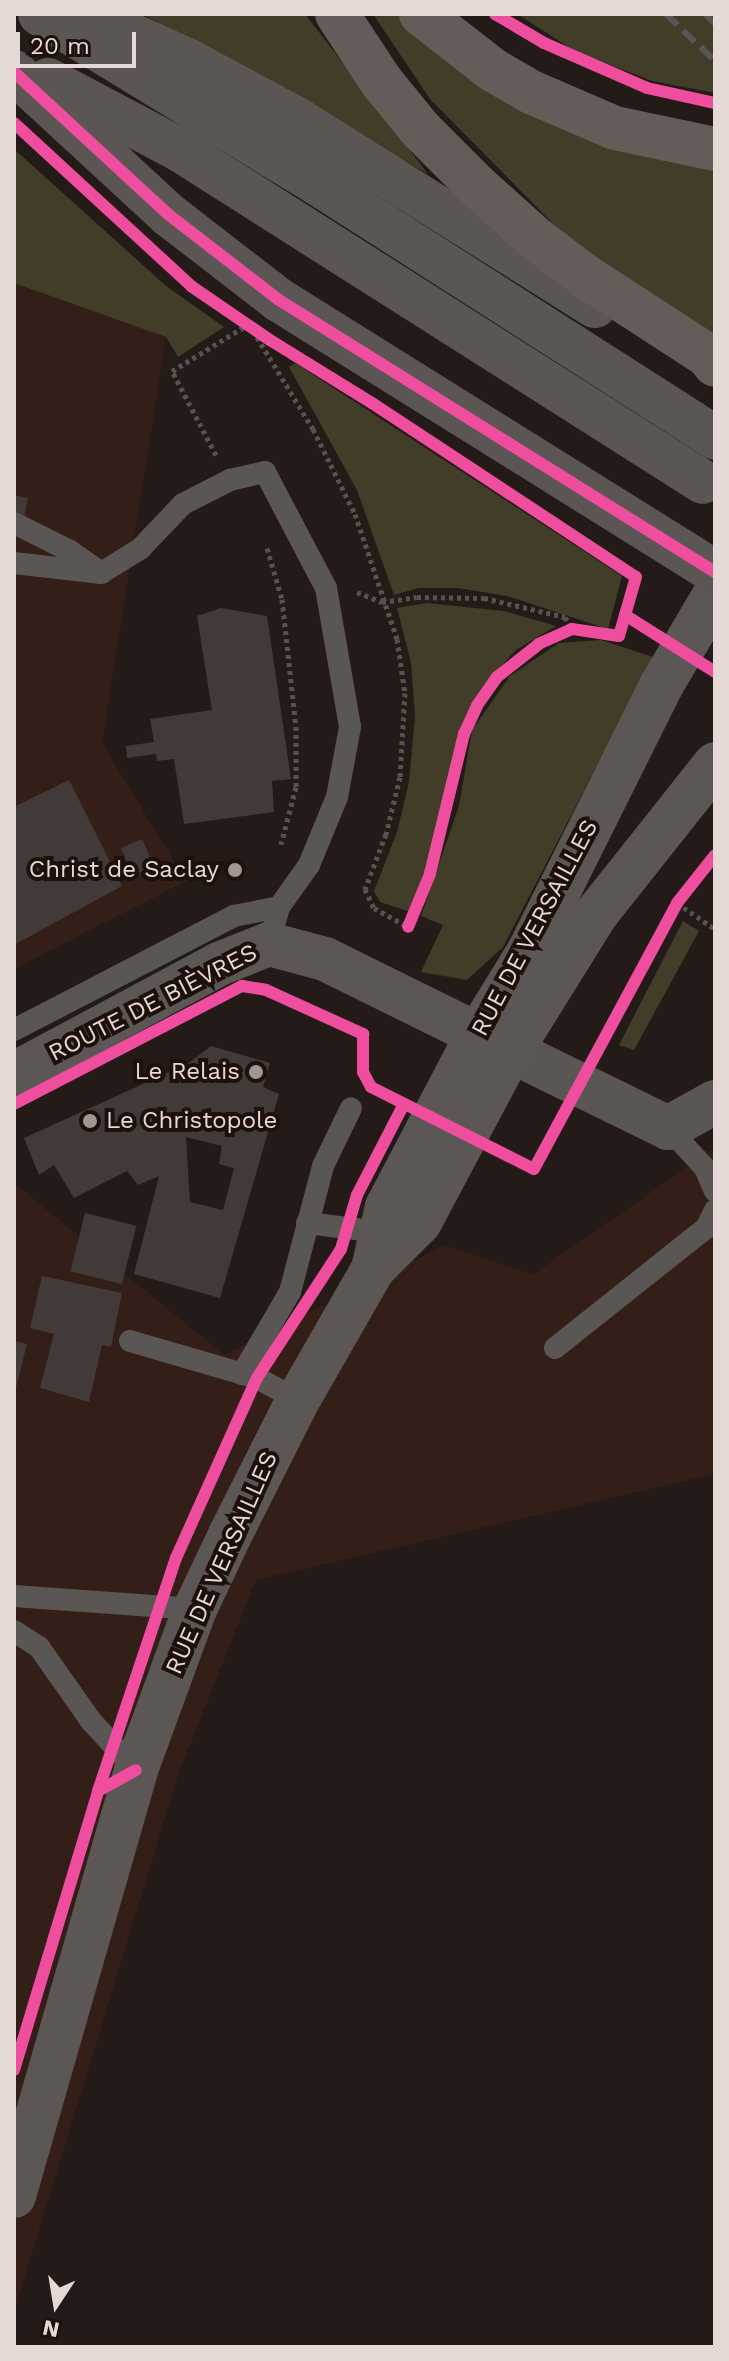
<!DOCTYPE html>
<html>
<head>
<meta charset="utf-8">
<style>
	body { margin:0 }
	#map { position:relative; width:729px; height:2361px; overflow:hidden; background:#241b18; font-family:"Work Sans",sans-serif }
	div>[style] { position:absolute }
	.built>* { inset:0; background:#331e18 }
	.green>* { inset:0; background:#423d28 }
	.building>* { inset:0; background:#423a38; transform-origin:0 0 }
	.path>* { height:5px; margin-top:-2.5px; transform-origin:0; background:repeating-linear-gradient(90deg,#565250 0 4px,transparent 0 8px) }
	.lane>* { height:22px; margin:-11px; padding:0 11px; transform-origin:11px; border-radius:11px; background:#595654 }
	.street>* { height:44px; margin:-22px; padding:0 22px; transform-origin:22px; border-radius:22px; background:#595654 }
	.secondary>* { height:44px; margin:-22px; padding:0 22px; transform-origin:22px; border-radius:22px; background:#5c5755 }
	.primary>* { height:44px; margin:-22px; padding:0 22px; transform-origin:22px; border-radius:22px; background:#5b5654 }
	.highway>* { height:44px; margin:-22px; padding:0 22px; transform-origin:22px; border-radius:22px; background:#635c59 }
	.rail>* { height:6px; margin-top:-3px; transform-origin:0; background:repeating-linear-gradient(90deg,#5a5453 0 16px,transparent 0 24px) }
	.cycleway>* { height:12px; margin:-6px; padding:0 6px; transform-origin:6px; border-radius:6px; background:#ef4d9e }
	.dots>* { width:22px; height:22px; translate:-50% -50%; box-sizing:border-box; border:4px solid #1e100b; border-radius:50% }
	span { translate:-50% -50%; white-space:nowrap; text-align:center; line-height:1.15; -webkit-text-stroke:8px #1e100b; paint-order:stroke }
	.poi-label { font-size:24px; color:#e4d9d5 }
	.right { translate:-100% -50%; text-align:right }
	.left { translate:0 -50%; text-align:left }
	.street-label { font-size:24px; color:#e4d9d5 }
	.frame { position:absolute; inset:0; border:16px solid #e4d9d5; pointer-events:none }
	.north { position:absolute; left:16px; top:2265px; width:80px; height:80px; -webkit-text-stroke:6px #1e100b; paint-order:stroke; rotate:192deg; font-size:22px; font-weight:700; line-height:32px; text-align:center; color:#e4d9d5 }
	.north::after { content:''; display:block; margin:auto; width:28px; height:36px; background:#e4d9d5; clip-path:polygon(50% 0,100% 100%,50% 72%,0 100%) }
	.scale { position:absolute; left:16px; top:32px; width:120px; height:36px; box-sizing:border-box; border:4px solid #e4d9d5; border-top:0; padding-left:10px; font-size:24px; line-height:28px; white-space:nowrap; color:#e4d9d5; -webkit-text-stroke:6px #1e100b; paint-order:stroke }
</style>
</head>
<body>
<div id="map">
	<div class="built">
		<i style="clip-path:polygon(14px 283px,166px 337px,102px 743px,186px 881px,14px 969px)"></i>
		<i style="clip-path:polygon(715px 1148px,715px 1474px,256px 1580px,179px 1772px,14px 2312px,14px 1183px,224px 1355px,445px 1245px,532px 1275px)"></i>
	</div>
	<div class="green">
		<i style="clip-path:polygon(142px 14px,305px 14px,428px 174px)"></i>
		<i style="clip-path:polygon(373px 14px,396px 14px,448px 59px,715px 165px,715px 348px,585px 256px,430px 99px)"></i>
		<i style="clip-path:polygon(517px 14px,715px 14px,715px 93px,652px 81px,575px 51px)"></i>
		<i style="clip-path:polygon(14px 149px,166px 286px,224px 327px,178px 357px,166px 337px,14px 283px)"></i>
		<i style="clip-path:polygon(295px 363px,622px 576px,608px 629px,507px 596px,458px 588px,419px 588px,394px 595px,357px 490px,289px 367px)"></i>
		<i style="clip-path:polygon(427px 603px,504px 611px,556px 626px,516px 650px,485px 683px,462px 723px,426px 869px,408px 911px,380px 902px,374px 891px,397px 832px,409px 782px,415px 716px,411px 663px,397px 608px)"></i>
		<i style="clip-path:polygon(601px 640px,653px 657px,503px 947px,467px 980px,421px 972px,443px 925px,421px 916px,459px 806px,472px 730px,510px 676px,559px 643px)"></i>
		<i style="clip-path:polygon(683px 921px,699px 931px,634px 1050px,619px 1045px)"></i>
	</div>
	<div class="building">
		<i style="clip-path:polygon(14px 495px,28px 498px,24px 518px,14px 516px)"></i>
		<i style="clip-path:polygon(221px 608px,267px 616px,291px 779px,272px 781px,274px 812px,184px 824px,174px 759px,157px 761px,156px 754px,127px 758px,126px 746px,154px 742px,150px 719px,212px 710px,197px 616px)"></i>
		<i style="clip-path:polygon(69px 780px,122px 886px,14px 945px,14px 807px)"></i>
		<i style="left:142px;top:839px;width:32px;height:23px;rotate:66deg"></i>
		<i style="clip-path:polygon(evenodd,211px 1046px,270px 1063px,263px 1087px,279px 1094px,220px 1298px,134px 1274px,159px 1176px,138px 1185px,127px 1171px,74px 1198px,54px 1165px,39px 1175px,24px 1138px,189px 1063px,211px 1046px,186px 1137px,222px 1146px,219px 1164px,234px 1168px,223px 1210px,190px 1202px,186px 1137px)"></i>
		<i style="left:85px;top:1213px;width:53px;height:60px;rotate:14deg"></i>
		<i style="clip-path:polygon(42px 1276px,122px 1293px,111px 1347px,102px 1345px,89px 1402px,40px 1388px,54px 1334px,30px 1328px)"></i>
		<i style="clip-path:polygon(14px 1341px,27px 1344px,15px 1392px,14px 1392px)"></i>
	</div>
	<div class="path">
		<i style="left:257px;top:337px;width:108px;rotate:58.7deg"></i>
		<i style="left:313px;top:429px;width:95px;rotate:63.7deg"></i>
		<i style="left:355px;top:514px;width:132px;rotate:71.4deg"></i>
		<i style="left:397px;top:639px;width:55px;rotate:81.6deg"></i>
		<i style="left:405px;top:693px;width:84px;rotate:93.4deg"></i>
		<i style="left:400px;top:777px;width:59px;rotate:103.8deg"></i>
		<i style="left:386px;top:834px;width:59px;rotate:110.9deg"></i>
		<i style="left:365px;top:889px;width:21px;rotate:65deg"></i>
		<i style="left:374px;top:908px;width:39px;rotate:29deg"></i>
		<i style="left:216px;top:455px;width:95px;rotate:-117.6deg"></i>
		<i style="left:172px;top:371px;width:84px;rotate:-31.4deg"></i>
		<i style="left:267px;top:548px;width:53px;rotate:73.6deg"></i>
		<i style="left:282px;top:599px;width:129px;rotate:83.8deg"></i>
		<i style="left:296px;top:727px;width:60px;rotate:90deg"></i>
		<i style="left:296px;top:787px;width:59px;rotate:104.7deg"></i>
		<i style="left:357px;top:592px;width:27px;rotate:22deg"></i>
		<i style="left:382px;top:602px;width:35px;rotate:-8deg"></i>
		<i style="left:417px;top:597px;width:67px;rotate:0.9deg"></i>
		<i style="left:484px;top:598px;width:83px;rotate:13.2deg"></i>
		<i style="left:565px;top:617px;width:14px;rotate:60deg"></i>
		<i style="left:625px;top:615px;width:25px;rotate:32deg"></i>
		<i style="left:677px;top:903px;width:46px;rotate:34.4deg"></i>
	</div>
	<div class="lane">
		<i style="left:14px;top:523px;width:63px;rotate:26.6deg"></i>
		<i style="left:70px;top:551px;width:37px;rotate:35deg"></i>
		<i style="left:14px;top:563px;width:88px;rotate:6.6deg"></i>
		<i style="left:101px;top:573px;width:46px;rotate:-31.6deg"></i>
		<i style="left:140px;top:549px;width:62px;rotate:-46.3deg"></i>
		<i style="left:183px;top:504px;width:53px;rotate:-27.1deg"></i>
		<i style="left:230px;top:480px;width:36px;rotate:-13deg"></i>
		<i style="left:265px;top:472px;width:131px;rotate:62.3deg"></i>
		<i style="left:326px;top:588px;width:141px;rotate:80.2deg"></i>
		<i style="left:350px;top:727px;width:71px;rotate:100.5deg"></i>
		<i style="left:337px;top:797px;width:74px;rotate:112.4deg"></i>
		<i style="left:309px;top:865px;width:52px;rotate:125.5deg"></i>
		<i style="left:279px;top:907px;width:38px;rotate:105deg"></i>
		<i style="left:14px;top:1030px;width:248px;rotate:-27.4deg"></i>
		<i style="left:234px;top:916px;width:46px;rotate:-11.3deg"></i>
		<i style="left:668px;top:1128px;width:54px;rotate:47.2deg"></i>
		<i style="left:705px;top:1168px;width:25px;rotate:67deg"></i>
		<i style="left:307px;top:1223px;width:73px;rotate:7.1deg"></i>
		<i style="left:130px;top:1341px;width:132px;rotate:16.2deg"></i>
		<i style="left:257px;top:1378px;width:47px;rotate:28.2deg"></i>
		<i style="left:555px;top:1348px;width:193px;rotate:-38.5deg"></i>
		<i style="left:706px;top:1228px;width:20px;rotate:-63deg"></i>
		<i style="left:242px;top:1374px;width:95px;rotate:-59.7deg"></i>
		<i style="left:290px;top:1292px;width:130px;rotate:-75.3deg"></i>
		<i style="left:323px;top:1166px;width:64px;rotate:-64.2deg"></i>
		<i style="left:14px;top:1596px;width:181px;rotate:4.1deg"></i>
		<i style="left:14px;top:1631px;width:30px;rotate:33deg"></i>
		<i style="left:39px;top:1647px;width:90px;rotate:54.9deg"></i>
		<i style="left:91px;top:1721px;width:67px;rotate:47.4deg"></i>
	</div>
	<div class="street">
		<i style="left:511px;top:1051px;width:175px;rotate:26.1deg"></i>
		<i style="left:668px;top:1128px;width:54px;rotate:-29deg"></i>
	</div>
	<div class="secondary">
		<i style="left:14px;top:1074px;width:233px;rotate:-28.2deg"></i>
		<i style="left:219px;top:964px;width:54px;rotate:-21.8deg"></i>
		<i style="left:269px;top:944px;width:58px;rotate:15deg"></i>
		<i style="left:325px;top:959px;width:201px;rotate:26.3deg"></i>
		<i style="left:373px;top:1269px;width:64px;rotate:-77.3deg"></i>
		<i style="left:387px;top:1207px;width:195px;rotate:-62.3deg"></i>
		<i style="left:478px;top:1034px;width:97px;rotate:-58.4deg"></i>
		<i style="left:529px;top:951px;width:296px;rotate:-63.5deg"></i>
		<i style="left:661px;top:686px;width:107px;rotate:-59.6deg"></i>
		<i style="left:14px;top:2196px;width:443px;rotate:-74deg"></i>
		<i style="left:136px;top:1770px;width:171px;rotate:-69.9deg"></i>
		<i style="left:195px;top:1609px;width:82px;rotate:-64.7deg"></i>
		<i style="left:230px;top:1535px;width:151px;rotate:-63.3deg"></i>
		<i style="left:298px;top:1400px;width:151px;rotate:-60.2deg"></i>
		<i style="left:373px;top:1269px;width:66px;rotate:-45deg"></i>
		<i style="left:420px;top:1222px;width:194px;rotate:-62deg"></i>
		<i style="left:511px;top:1051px;width:163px;rotate:-58.1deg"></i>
		<i style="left:597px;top:913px;width:190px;rotate:-51.6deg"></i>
	</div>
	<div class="primary">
		<i style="left:40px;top:14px;width:324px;rotate:31.4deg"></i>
		<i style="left:317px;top:183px;width:473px;rotate:32.6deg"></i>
		<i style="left:85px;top:14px;width:114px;rotate:24.3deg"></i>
		<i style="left:189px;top:61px;width:120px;rotate:28.3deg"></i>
		<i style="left:295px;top:118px;width:354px;rotate:32.1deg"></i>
		<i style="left:14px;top:72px;width:211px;rotate:42.7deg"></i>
		<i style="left:169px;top:215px;width:139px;rotate:37.7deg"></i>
		<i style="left:279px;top:300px;width:514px;rotate:31.96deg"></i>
		<i style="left:48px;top:80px;width:149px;rotate:27.9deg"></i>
		<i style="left:180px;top:150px;width:619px;rotate:32.41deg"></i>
	</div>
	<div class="highway">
		<i style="left:337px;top:14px;width:80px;rotate:56.7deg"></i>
		<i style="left:381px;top:81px;width:63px;rotate:50.8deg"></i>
		<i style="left:421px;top:130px;width:81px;rotate:45deg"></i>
		<i style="left:478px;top:187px;width:76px;rotate:41.8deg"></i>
		<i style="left:535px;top:238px;width:63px;rotate:37.2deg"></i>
		<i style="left:585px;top:276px;width:147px;rotate:33deg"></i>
		<i style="left:708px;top:356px;width:11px;rotate:52deg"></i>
		<i style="left:421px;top:14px;width:91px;rotate:37.9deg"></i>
		<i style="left:493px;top:70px;width:44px;rotate:30.1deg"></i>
		<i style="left:531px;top:92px;width:91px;rotate:23.2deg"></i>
		<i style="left:615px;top:128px;width:102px;rotate:11.9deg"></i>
	</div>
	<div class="rail">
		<i style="left:666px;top:14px;width:68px;rotate:43.8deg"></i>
		<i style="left:705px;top:14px;width:14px;rotate:45deg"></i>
	</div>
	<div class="cycleway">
		<i style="left:495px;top:14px;width:57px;rotate:30.6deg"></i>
		<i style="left:544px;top:43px;width:112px;rotate:23.6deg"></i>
		<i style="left:647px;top:88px;width:70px;rotate:12.4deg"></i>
		<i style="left:14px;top:72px;width:211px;rotate:42.7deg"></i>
		<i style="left:169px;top:215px;width:139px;rotate:37.7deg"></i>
		<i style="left:279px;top:300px;width:514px;rotate:31.96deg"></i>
		<i style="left:14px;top:123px;width:241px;rotate:42.6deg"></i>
		<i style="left:191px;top:286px;width:96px;rotate:34.4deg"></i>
		<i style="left:270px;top:340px;width:120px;rotate:31.7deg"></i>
		<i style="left:372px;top:403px;width:316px;rotate:33.4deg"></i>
		<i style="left:636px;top:577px;width:61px;rotate:106.1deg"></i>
		<i style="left:619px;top:636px;width:48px;rotate:-171.5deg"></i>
		<i style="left:572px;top:629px;width:36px;rotate:156deg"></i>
		<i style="left:539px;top:644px;width:53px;rotate:141.8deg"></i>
		<i style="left:497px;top:677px;width:35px;rotate:125deg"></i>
		<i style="left:477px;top:706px;width:31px;rotate:115deg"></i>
		<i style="left:464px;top:734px;width:144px;rotate:103.7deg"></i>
		<i style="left:430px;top:874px;width:57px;rotate:112.5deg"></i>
		<i style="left:625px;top:615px;width:107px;rotate:32.3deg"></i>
		<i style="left:14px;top:1104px;width:257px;rotate:-27.4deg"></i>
		<i style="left:242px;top:986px;width:24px;rotate:9deg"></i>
		<i style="left:266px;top:990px;width:107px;rotate:24.4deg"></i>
		<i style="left:363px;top:1034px;width:38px;rotate:90deg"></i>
		<i style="left:363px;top:1072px;width:17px;rotate:62deg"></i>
		<i style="left:371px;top:1087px;width:182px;rotate:26.7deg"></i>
		<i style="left:534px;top:1169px;width:302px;rotate:-61.7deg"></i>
		<i style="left:677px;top:903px;width:61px;rotate:-51.6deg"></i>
		<i style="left:98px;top:1791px;width:246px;rotate:-71.5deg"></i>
		<i style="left:176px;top:1558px;width:197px;rotate:-65.8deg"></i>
		<i style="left:257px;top:1378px;width:154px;rotate:-56.9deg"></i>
		<i style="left:341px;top:1249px;width:56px;rotate:-73.5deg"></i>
		<i style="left:357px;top:1195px;width:102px;rotate:-62.7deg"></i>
		<i style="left:14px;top:2070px;width:291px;rotate:-73.2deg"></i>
		<i style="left:98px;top:1791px;width:43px;rotate:-28.9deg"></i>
	</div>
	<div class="dots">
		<i style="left:235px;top:870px;background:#a19693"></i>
		<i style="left:256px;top:1072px;background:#a19693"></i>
		<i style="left:90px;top:1121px;background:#a19693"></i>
	</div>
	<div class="poi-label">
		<span class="right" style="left:219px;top:870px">Christ de Saclay</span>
		<span class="right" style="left:240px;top:1072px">Le Relais</span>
		<span class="left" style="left:106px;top:1121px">Le Christopole</span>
	</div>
	<div class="street-label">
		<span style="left:535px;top:928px;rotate:-62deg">RUE DE VERSAILLES</span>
		<span style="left:153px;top:1003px;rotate:-27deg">ROUTE DE BIÈVRES</span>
		<span style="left:222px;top:1563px;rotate:-66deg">RUE DE VERSAILLES</span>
	</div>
	<div class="frame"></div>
	<div class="north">N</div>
	<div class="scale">20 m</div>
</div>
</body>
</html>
